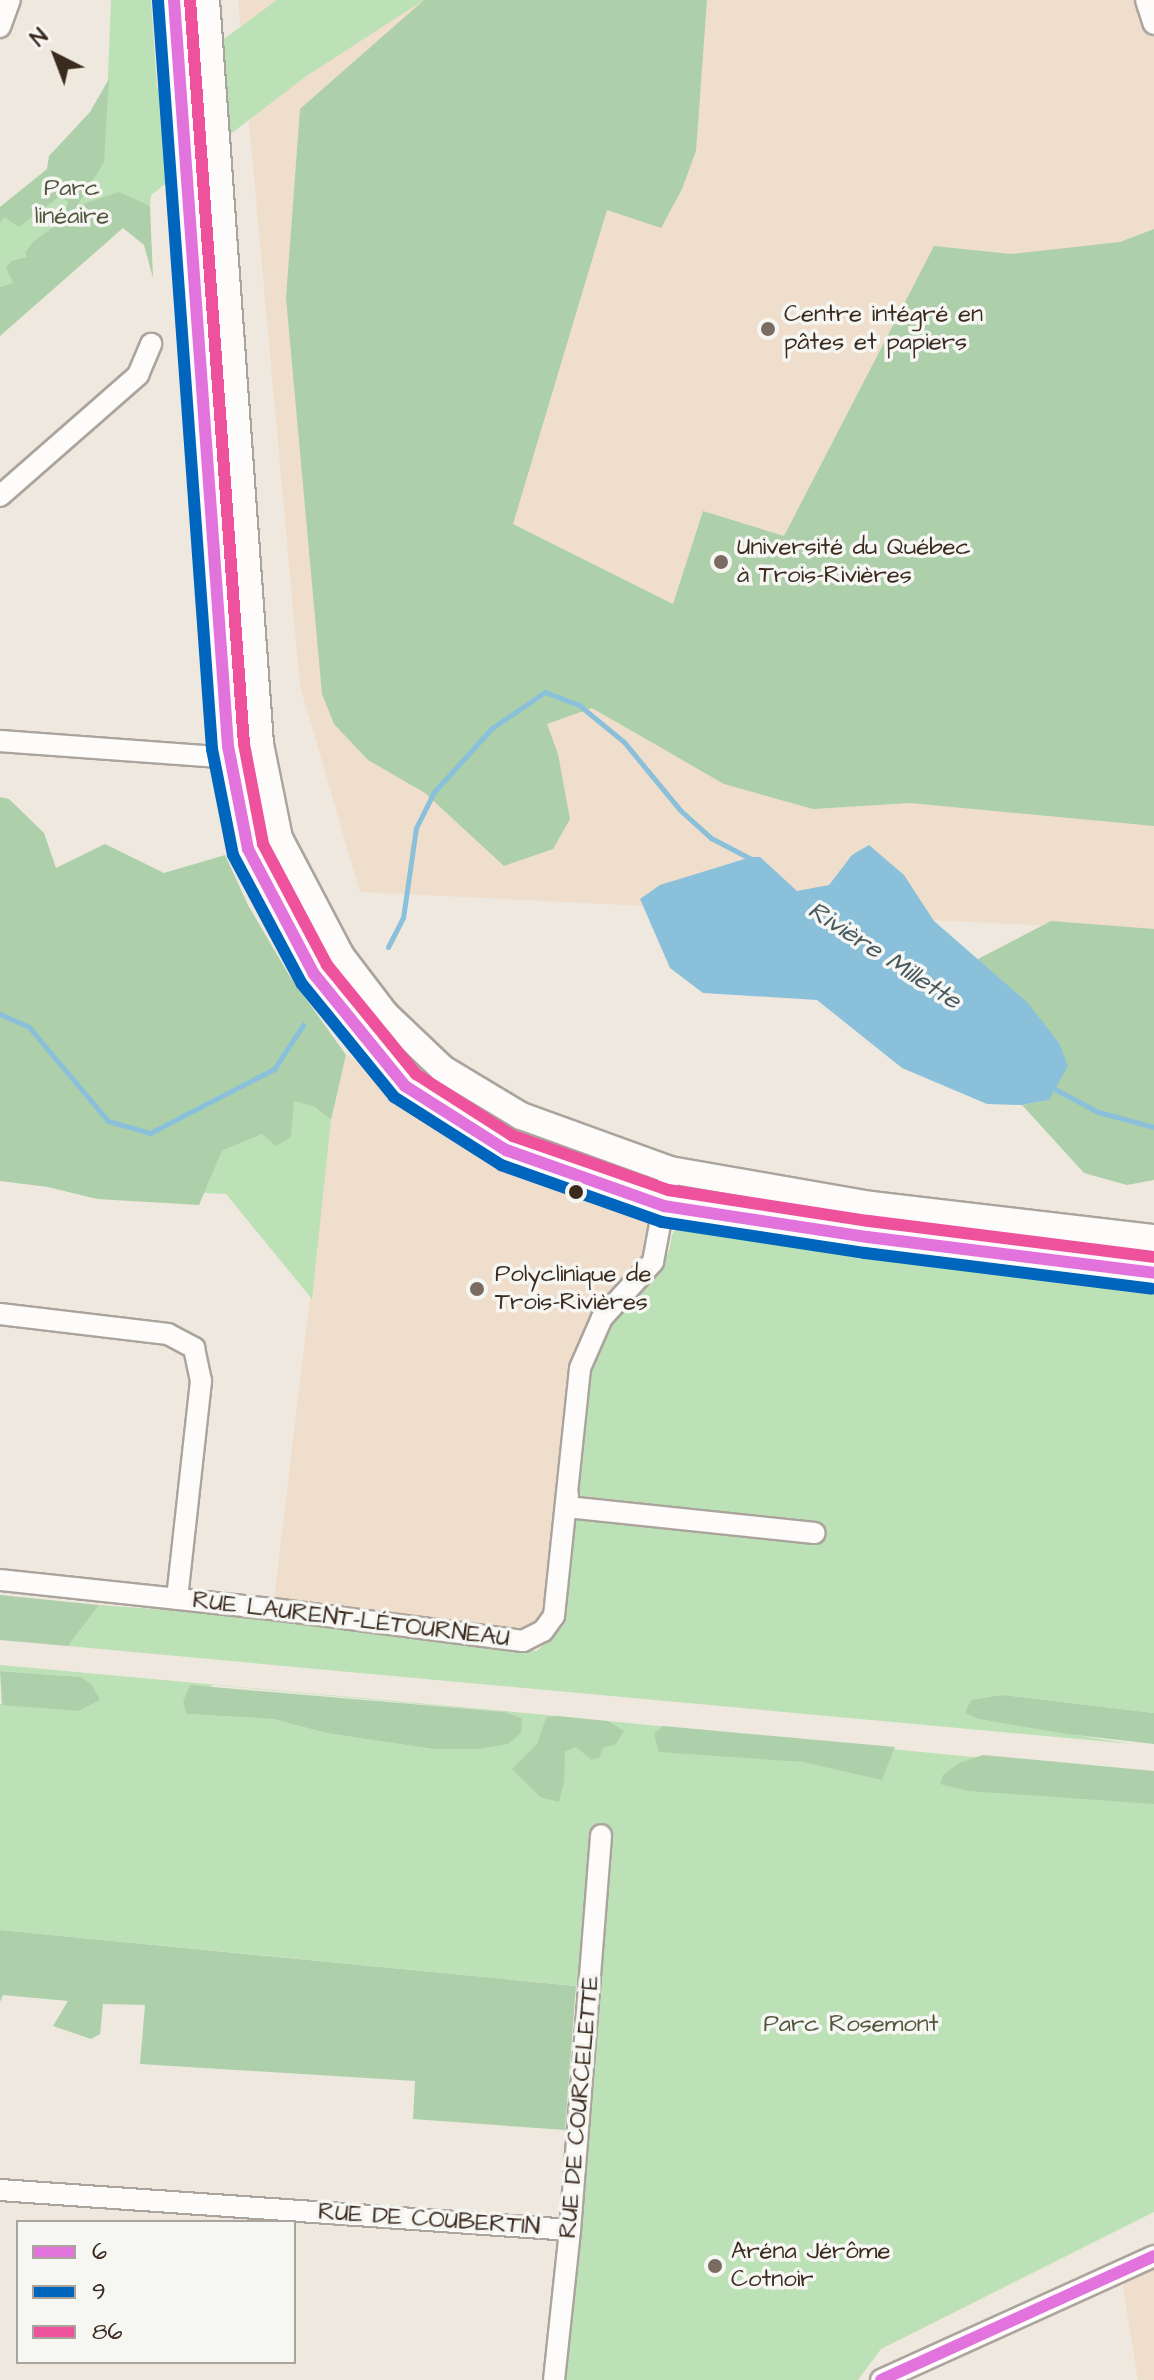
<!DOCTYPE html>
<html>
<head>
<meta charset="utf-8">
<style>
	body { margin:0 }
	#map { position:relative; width:1154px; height:2380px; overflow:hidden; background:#efe8de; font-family:"Architects Daughter",sans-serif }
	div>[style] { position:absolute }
	.built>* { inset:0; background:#efdecb }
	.green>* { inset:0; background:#bde1b6 }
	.forest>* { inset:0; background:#add0aa }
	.water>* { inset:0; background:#8ac0da }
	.stream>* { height:5px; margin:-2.5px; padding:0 2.5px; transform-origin:2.5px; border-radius:2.5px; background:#8ac0da }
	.roads { filter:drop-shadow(2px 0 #aba49d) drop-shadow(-2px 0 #aba49d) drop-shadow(0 2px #aba49d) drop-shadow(0 -2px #aba49d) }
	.minor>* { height:20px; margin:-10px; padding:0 10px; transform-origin:10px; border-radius:10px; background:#fdfcfa }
	.major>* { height:26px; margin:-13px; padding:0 13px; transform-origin:13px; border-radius:13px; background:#fdfcfa }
	.bus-1>* { height:12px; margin:-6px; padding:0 6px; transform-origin:6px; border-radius:6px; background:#e273dd }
	.bus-2>* { height:12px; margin:-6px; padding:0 6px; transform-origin:6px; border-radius:6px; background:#0065bd }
	.bus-3>* { height:12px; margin:-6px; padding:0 6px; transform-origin:6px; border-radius:6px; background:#ef529d }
	.dots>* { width:22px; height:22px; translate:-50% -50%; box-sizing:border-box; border:4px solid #f6f6f2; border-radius:50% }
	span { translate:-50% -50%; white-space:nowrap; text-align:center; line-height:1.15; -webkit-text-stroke:7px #f6f6f2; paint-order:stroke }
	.park-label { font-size:24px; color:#51563c }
	.poi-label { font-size:24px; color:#3b2a1e }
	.left { translate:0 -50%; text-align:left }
	.street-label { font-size:24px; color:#3b2a1e }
	.water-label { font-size:26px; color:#47595f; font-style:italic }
	.legend { position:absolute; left:16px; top:2220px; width:280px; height:144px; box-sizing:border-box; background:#f6f6f2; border:2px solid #aba49d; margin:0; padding:10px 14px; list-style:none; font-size:24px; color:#3b2a1e }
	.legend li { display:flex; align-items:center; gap:16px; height:40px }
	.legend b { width:40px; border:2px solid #aba49d }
	.north { position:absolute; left:16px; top:16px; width:80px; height:80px; -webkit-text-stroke:6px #f6f6f2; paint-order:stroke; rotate:318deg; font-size:22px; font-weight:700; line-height:32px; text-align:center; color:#3b2a1e }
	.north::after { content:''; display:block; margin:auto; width:28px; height:36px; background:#3b2a1e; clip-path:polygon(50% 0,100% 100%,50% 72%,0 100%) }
</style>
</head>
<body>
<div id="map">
	<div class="built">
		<i style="clip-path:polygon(238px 0,1154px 0,1154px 931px,360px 892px,300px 686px)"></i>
		<i style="clip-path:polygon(346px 1055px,403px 1084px,506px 1150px,664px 1206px,653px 1262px,602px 1318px,554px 1616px,523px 1641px,273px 1609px,331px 1120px)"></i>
		<i style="clip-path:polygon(1154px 2262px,1154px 2380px,1138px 2380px,1121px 2275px)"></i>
	</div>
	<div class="green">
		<i style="clip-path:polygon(111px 0,151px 0,157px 88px,277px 0,424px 0,305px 77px,151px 195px,150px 206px,141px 203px,0 311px,0 207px,106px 126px)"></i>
		<i style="clip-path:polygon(294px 1100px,315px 1107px,331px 1120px,312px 1299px,226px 1194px,204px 1193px,222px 1151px,262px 1134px)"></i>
		<i style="clip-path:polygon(683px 1220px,1154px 1291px,1154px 1713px,1003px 1695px,965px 1712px,978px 1719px,1132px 1744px,68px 1646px,99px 1605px,265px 1617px,537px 1651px,565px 1624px,588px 1370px,606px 1325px,655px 1278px,669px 1251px,672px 1235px)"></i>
		<i style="clip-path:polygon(evenodd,0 1665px,558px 1716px,546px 1717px,537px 1744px,565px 1752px,576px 1747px,591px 1760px,612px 1724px,608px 1721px,1154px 1775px,1154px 2212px,881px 2349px,858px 2380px,545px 2380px,578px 1986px,0 1930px,0 1704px,78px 1711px,81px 1677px,0 1671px,0 1665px,214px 1685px,505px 1712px,522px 1718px,478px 1749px,433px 1749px,326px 1733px,273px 1719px,188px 1714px,183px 1702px,214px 1685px)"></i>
	</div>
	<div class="forest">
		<i style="clip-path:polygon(424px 0,707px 0,696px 151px,682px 189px,661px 228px,607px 210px,513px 524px,673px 604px,703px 511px,784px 536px,934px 246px,1011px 254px,1120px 242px,1154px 229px,1154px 826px,910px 803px,813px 809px,724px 784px,592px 708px,547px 724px,558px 754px,570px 819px,553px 849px,504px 866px,425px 793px,368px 760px,334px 724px,322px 694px,286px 298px,300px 109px)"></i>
		<i style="clip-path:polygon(109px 79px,104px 162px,77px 206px,119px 192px,150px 206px,153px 278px,144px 245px,123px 228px,0 336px,0 287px,13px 283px,6px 268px,11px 261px,27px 257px,25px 253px,32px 243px,53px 227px,65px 213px,68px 202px,60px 196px,19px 227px,4px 217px,0 223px,0 207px,47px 169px,49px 156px,90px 112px)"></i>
		<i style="clip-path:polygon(0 797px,9px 799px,44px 833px,56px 868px,105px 844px,164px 873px,225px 855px,248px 905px,289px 975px,346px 1055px,331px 1120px,315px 1107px,294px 1101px,291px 1137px,276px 1146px,262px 1134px,222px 1151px,199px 1205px,97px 1199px,48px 1187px,0 1181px)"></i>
		<i style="clip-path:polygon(1051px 921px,1154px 929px,1154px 1180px,1127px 1185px,1084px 1173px,1022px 1105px,1049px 1100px,976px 960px)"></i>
		<i style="clip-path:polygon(0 1595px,99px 1605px,68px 1646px,0 1640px)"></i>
		<i style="clip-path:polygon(0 1671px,81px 1677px,92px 1685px,100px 1700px,78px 1711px,2px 1705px)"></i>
		<i style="clip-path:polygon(190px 1685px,505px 1712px,522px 1718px,521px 1733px,508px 1744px,478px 1749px,433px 1749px,326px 1733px,273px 1719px,187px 1714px,183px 1702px)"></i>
		<i style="clip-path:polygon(1003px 1695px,1154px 1713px,1154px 1744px,1067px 1734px,978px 1719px,965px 1713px,971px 1700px)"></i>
		<i style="clip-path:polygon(558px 1716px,608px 1721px,624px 1731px,616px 1744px,603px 1748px,599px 1758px,591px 1760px,576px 1747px,565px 1752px,564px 1783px,559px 1802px,540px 1797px,512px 1769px,537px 1744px,546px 1717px)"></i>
		<i style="clip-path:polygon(663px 1726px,895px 1747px,882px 1780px,803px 1762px,659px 1752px,654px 1734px)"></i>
		<i style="clip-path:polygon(983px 1755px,1154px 1771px,1154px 1804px,969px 1791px,940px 1784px,943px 1775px,959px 1763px)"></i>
		<i style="clip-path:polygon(0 1930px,576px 1986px,565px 2130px,413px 2119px,415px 2081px,140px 2064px,145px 2005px,103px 2004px,100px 2034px,91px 2039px,53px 2026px,68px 2001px,3px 1995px,0 2002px)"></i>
	</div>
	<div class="water">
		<i style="clip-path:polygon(869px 845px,904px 875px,934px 921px,1028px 1003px,1059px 1043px,1068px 1066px,1049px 1100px,1022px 1105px,987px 1104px,902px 1068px,817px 1000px,703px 993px,670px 968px,640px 899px,660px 885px,751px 857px,760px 857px,797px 891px,829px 885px,852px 855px)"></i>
	</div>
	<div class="stream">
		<i style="left:388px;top:947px;width:33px;rotate:-63deg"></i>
		<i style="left:403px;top:918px;width:91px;rotate:-81.8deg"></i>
		<i style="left:416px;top:828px;width:40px;rotate:-63.4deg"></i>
		<i style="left:434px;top:792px;width:86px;rotate:-47.8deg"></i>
		<i style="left:492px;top:728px;width:64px;rotate:-34.2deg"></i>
		<i style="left:545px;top:692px;width:36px;rotate:21deg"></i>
		<i style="left:579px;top:705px;width:58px;rotate:39.4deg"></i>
		<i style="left:624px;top:742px;width:88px;rotate:50.5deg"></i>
		<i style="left:680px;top:810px;width:42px;rotate:42.1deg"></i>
		<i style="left:711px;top:838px;width:47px;rotate:27.6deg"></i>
		<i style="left:0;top:1014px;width:32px;rotate:24deg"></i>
		<i style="left:29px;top:1027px;width:123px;rotate:50deg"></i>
		<i style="left:108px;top:1121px;width:44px;rotate:15.9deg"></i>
		<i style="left:150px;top:1133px;width:140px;rotate:-27.3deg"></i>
		<i style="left:274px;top:1069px;width:53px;rotate:-56.6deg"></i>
		<i style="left:1053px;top:1088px;width:51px;rotate:28.1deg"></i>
		<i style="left:1098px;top:1112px;width:58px;rotate:15deg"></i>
	</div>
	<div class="roads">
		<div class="minor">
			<i style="left:1146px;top:0;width:25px;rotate:72deg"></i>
			<i style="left:0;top:27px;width:29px;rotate:-70deg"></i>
			<i style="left:0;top:496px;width:184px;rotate:-41.2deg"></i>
			<i style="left:138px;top:375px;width:34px;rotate:-67deg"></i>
			<i style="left:0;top:741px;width:231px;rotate:4.2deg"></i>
			<i style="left:0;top:1314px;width:169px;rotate:6.8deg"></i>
			<i style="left:168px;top:1334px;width:30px;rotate:28deg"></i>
			<i style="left:194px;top:1348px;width:34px;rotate:78deg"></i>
			<i style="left:201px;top:1381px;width:219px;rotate:96.3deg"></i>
			<i style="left:568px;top:1495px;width:12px;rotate:95deg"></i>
			<i style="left:567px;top:1507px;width:249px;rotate:6deg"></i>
			<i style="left:0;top:1580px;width:275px;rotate:6.1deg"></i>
			<i style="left:273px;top:1609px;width:252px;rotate:7.3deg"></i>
			<i style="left:523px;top:1641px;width:22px;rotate:-27deg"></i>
			<i style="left:543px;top:1631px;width:19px;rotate:-54deg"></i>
			<i style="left:554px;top:1616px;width:249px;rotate:-84deg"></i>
			<i style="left:580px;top:1368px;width:55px;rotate:-66.3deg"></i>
			<i style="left:602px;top:1318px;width:76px;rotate:-47.7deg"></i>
			<i style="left:653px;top:1262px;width:94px;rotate:-79.5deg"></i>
			<i style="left:0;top:2190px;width:571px;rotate:4.01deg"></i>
			<i style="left:554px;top:2380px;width:151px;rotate:-83.9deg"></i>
			<i style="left:570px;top:2230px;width:396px;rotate:-85.5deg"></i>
			<i style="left:881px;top:2380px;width:300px;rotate:-24.4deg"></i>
		</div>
		<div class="major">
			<i style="left:174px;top:0;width:748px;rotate:85.86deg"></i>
			<i style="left:228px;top:746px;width:105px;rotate:79deg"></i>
			<i style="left:248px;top:849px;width:141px;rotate:62.2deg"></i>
			<i style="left:314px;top:974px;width:144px;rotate:50.9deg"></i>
			<i style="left:405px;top:1086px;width:120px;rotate:32.4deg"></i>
			<i style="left:506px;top:1150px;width:168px;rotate:19.5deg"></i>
			<i style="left:664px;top:1206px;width:205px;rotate:8.7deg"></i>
			<i style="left:867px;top:1237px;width:289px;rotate:7.1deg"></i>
			<i style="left:206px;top:0;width:746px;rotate:85.85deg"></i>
			<i style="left:260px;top:744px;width:96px;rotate:78.6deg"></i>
			<i style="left:279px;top:838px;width:133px;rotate:62.3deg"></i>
			<i style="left:341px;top:956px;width:73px;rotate:52.8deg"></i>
			<i style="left:385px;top:1014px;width:80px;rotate:43.5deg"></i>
			<i style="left:443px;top:1069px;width:91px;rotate:31.1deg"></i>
			<i style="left:521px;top:1116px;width:158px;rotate:19.9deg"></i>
			<i style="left:670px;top:1170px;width:204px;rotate:9.9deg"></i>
			<i style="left:871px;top:1205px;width:285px;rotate:6.7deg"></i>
		</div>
	</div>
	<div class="bus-1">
		<i style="left:174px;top:0;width:748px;rotate:85.86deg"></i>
		<i style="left:228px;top:746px;width:105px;rotate:79deg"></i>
		<i style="left:248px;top:849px;width:141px;rotate:62.2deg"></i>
		<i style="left:314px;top:974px;width:144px;rotate:50.9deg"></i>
		<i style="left:405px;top:1086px;width:120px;rotate:32.4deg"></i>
		<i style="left:506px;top:1150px;width:168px;rotate:19.5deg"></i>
		<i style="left:664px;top:1206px;width:205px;rotate:8.7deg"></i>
		<i style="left:867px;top:1237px;width:289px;rotate:7.1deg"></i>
		<i style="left:881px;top:2380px;width:300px;rotate:-24.4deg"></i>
	</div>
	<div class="bus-2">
		<i style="left:158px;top:1px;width:750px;rotate:85.87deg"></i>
		<i style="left:212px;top:749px;width:108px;rotate:78.8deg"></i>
		<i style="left:233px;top:855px;width:146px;rotate:61.9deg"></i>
		<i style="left:302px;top:984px;width:146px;rotate:50.8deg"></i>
		<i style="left:394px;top:1097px;width:127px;rotate:32.4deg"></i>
		<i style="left:501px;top:1165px;width:171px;rotate:19.5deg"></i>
		<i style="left:662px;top:1222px;width:205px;rotate:8.7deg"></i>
		<i style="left:865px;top:1253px;width:289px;rotate:7.1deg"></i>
	</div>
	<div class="bus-3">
		<i style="left:190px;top:0;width:746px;rotate:85.85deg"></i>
		<i style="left:244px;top:744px;width:102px;rotate:79.2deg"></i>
		<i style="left:263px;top:844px;width:137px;rotate:62.1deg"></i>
		<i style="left:327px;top:965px;width:141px;rotate:50.8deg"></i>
		<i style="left:416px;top:1074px;width:115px;rotate:32.6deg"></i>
		<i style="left:513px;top:1136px;width:164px;rotate:19.2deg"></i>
		<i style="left:668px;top:1190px;width:203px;rotate:8.8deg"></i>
		<i style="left:869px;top:1221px;width:287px;rotate:7.2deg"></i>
	</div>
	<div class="dots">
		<i style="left:768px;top:329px;background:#7a6c61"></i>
		<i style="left:721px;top:562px;background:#7a6c61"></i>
		<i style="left:576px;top:1192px;background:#3b2a1e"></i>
		<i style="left:477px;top:1289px;background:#7a6c61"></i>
		<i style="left:715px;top:2266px;background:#7a6c61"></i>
	</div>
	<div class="park-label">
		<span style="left:72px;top:203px">Parc<br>linéaire</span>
		<span style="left:851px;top:2025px">Parc Rosemont</span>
	</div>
	<div class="poi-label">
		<span class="left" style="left:784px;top:329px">Centre intégré en<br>pâtes et papiers</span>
		<span class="left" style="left:737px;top:562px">Université du Québec<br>à Trois-Rivières</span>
		<span class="left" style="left:495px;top:1289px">Polyclinique de<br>Trois-Rivières</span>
		<span class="left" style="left:731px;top:2266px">Aréna Jérôme<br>Cotnoir</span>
	</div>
	<div class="street-label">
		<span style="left:351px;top:1620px;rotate:7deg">RUE LAURENT-LÉTOURNEAU</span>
		<span style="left:580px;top:2107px;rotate:-85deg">RUE DE COURCELETTE</span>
		<span style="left:429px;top:2220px;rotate:4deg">RUE DE COUBERTIN</span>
	</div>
	<div class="water-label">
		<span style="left:884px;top:956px;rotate:33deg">Rivière Millette</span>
	</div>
	<ul class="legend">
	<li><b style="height:10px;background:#e273dd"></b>6</li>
	<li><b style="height:10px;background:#0065bd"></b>9</li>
	<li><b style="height:10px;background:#ef529d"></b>86</li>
	</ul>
	<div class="north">N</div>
</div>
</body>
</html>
